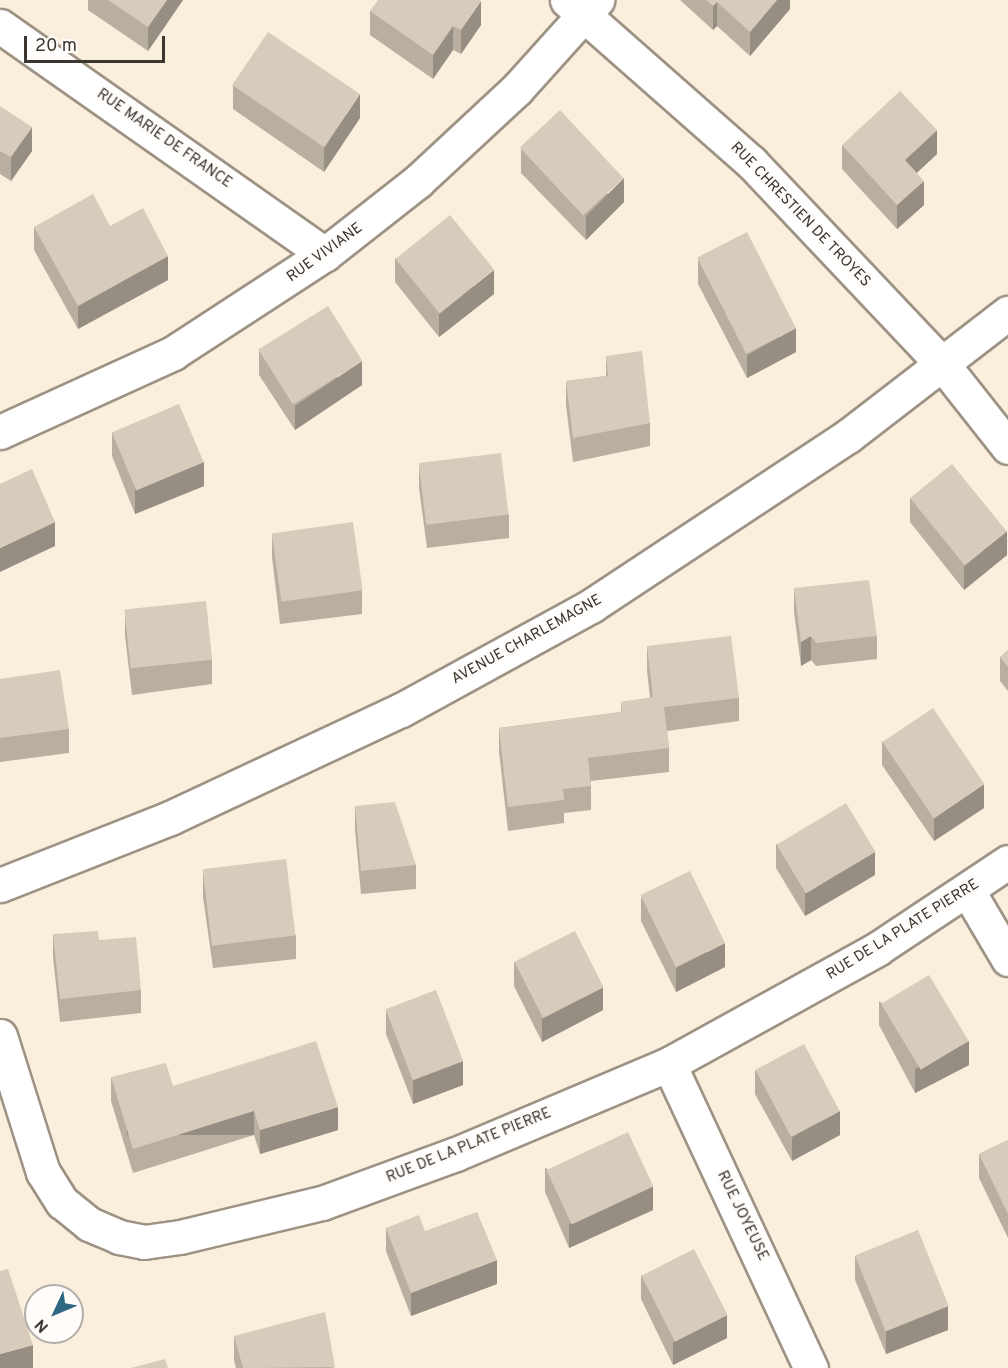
<!DOCTYPE html>
<html>
<head>
<meta charset="utf-8">
<style>
	body { margin:0 }
	#map { position:relative; width:1008px; height:1368px; overflow:hidden; background:#faeedd; font-family:Overpass,sans-serif }
	div>[style] { position:absolute }
	.roads { filter:drop-shadow(2px 0 #9d9283) drop-shadow(-2px 0 #9d9283) drop-shadow(0 2px #9d9283) drop-shadow(0 -2px #9d9283) }
	.minor>* { height:33px; margin:-16.5px; padding:0 16.5px; transform-origin:16.5px; border-radius:16.5px; background:#fff }
	.wall>* { inset:0; background:#b9afa1 }
	.shaded-wall>* { inset:0; background:#968e83; transform-origin:0 0 }
	.building>* { inset:0; background:#d7cbbb; transform-origin:0 0 }
	span { translate:-50% -50%; white-space:nowrap; text-align:center; line-height:1.15; -webkit-text-stroke:4.5px #fffcf9; paint-order:stroke }
	.street-label { font-size:15px; color:#3b3730 }
	.north { position:absolute; left:24px; top:1284px; width:60px; height:60px; box-sizing:border-box; background:#fffcf9; border:2px solid #b1ada9; border-radius:50%; rotate:226deg; font-size:16px; font-weight:700; line-height:24px; text-align:center; color:#3b3730 }
	.north::after { content:''; display:block; margin:auto; width:21px; height:27px; background:#2e6881; clip-path:polygon(50% 0,100% 100%,50% 72%,0 100%) }
	.scale { position:absolute; left:24px; top:36px; width:141px; height:27px; box-sizing:border-box; border:3px solid #3b3730; border-top:0; padding-left:8px; font-size:18px; line-height:21px; white-space:nowrap; color:#3b3730; -webkit-text-stroke:4px #fffcf9; paint-order:stroke }
</style>
</head>
<body>
<div id="map">
	<div class="roads">
		<div class="minor">
			<i style="left:567px;top:0;width:245px;rotate:41.4deg"></i>
			<i style="left:751px;top:162px;width:281px;rotate:46.6deg"></i>
			<i style="left:944px;top:366px;width:103px;rotate:51.7deg"></i>
			<i style="left:0;top:26px;width:397px;rotate:35.1deg"></i>
			<i style="left:0;top:432px;width:190px;rotate:-24.5deg"></i>
			<i style="left:173px;top:353px;width:181px;rotate:-33.1deg"></i>
			<i style="left:325px;top:254px;width:118px;rotate:-38.1deg"></i>
			<i style="left:418px;top:181px;width:135px;rotate:-42.9deg"></i>
			<i style="left:517px;top:89px;width:120px;rotate:-48deg"></i>
			<i style="left:0;top:885px;width:183px;rotate:-21.5deg"></i>
			<i style="left:170px;top:818px;width:255px;rotate:-25.1deg"></i>
			<i style="left:401px;top:710px;width:217px;rotate:-28.7deg"></i>
			<i style="left:591px;top:606px;width:308px;rotate:-33.5deg"></i>
			<i style="left:848px;top:436px;width:202px;rotate:-37.6deg"></i>
			<i style="left:968px;top:891px;width:79px;rotate:59.5deg"></i>
			<i style="left:0;top:1036px;width:143px;rotate:72.5deg"></i>
			<i style="left:43px;top:1172px;width:36px;rotate:58deg"></i>
			<i style="left:62px;top:1202px;width:35px;rotate:39deg"></i>
			<i style="left:89px;top:1224px;width:33px;rotate:23deg"></i>
			<i style="left:119px;top:1237px;width:25px;rotate:11deg"></i>
			<i style="left:144px;top:1242px;width:36px;rotate:-8deg"></i>
			<i style="left:180px;top:1237px;width:146px;rotate:-13.5deg"></i>
			<i style="left:322px;top:1203px;width:143px;rotate:-20.1deg"></i>
			<i style="left:456px;top:1154px;width:231px;rotate:-22.9deg"></i>
			<i style="left:669px;top:1064px;width:238px;rotate:-28.9deg"></i>
			<i style="left:877px;top:949px;width:157px;rotate:-33.6deg"></i>
			<i style="left:669px;top:1064px;width:336px;rotate:65deg"></i>
		</div>
	</div>
	<div class="wall">
		<i style="clip-path:polygon(88px 0,183px 0,148px 51px,88px 10px)"></i>
		<i style="clip-path:polygon(680px 0,790px 0,790px 9px,750px 56px,717px 26px,713px 30px)"></i>
		<i style="clip-path:polygon(370px 11px,481px 25px,461px 54px,453px 50px,433px 79px,370px 35px)"></i>
		<i style="clip-path:polygon(233px 85px,360px 118px,324px 172px,233px 109px)"></i>
		<i style="clip-path:polygon(0 106px,32px 151px,11px 181px,0 174px)"></i>
		<i style="clip-path:polygon(842px 145px,937px 154px,916px 173px,924px 205px,897px 229px,842px 169px)"></i>
		<i style="clip-path:polygon(521px 149px,624px 202px,586px 240px,521px 173px)"></i>
		<i style="clip-path:polygon(110px 226px,168px 280px,78px 329px,34px 250px,34px 227px)"></i>
		<i style="clip-path:polygon(395px 258px,494px 294px,439px 337px,395px 282px)"></i>
		<i style="clip-path:polygon(698px 260px,796px 352px,747px 378px,698px 284px)"></i>
		<i style="clip-path:polygon(259px 351px,362px 385px,295px 430px,259px 375px)"></i>
		<i style="clip-path:polygon(606px 356px,650px 423px,650px 446px,573px 462px,566px 405px,566px 381px,606px 376px)"></i>
		<i style="clip-path:polygon(112px 432px,204px 486px,135px 514px,112px 456px)"></i>
		<i style="clip-path:polygon(419px 464px,509px 514px,509px 538px,427px 548px,419px 488px)"></i>
		<i style="clip-path:polygon(910px 498px,1007px 555px,964px 590px,910px 522px)"></i>
		<i style="clip-path:polygon(272px 533px,362px 590px,362px 614px,280px 624px,272px 557px)"></i>
		<i style="clip-path:polygon(794px 588px,877px 636px,877px 659px,816px 666px,811px 660px,801px 666px,794px 612px)"></i>
		<i style="clip-path:polygon(125px 612px,212px 660px,212px 684px,132px 695px,125px 636px)"></i>
		<i style="clip-path:polygon(647px 646px,739px 698px,739px 721px,667px 731px,669px 748px,669px 772px,591px 781px,591px 810px,564px 813px,564px 823px,508px 831px,499px 752px,499px 728px,621px 712px,621px 702px,650px 698px,647px 670px)"></i>
		<i style="clip-path:polygon(1008px 650px,1008px 691px,1000px 681px,1000px 657px)"></i>
		<i style="clip-path:polygon(0 679px,69px 729px,69px 753px,0 762px)"></i>
		<i style="clip-path:polygon(882px 741px,984px 808px,934px 841px,882px 765px)"></i>
		<i style="clip-path:polygon(355px 806px,416px 865px,416px 889px,361px 894px,355px 830px)"></i>
		<i style="clip-path:polygon(776px 844px,875px 875px,805px 916px,776px 868px)"></i>
		<i style="clip-path:polygon(203px 873px,296px 935px,296px 959px,213px 968px,203px 897px)"></i>
		<i style="clip-path:polygon(641px 897px,725px 967px,676px 992px,641px 921px)"></i>
		<i style="clip-path:polygon(53px 934px,99px 940px,141px 990px,141px 1013px,60px 1022px,53px 957px)"></i>
		<i style="clip-path:polygon(514px 962px,603px 1010px,542px 1042px,514px 986px)"></i>
		<i style="clip-path:polygon(879px 1001px,969px 1065px,915px 1093px,879px 1025px)"></i>
		<i style="clip-path:polygon(386px 1010px,463px 1085px,413px 1104px,386px 1034px)"></i>
		<i style="clip-path:polygon(755px 1070px,840px 1135px,792px 1161px,755px 1094px)"></i>
		<i style="clip-path:polygon(111px 1077px,173px 1086px,338px 1130px,260px 1154px,254px 1135px,133px 1173px,111px 1101px)"></i>
		<i style="clip-path:polygon(1008px 1140px,1008px 1238px,979px 1178px,979px 1154px)"></i>
		<i style="clip-path:polygon(545px 1168px,653px 1210px,569px 1248px,545px 1192px)"></i>
		<i style="clip-path:polygon(386px 1228px,425px 1231px,497px 1284px,411px 1316px,386px 1251px)"></i>
		<i style="clip-path:polygon(855px 1256px,948px 1330px,886px 1354px,855px 1280px)"></i>
		<i style="clip-path:polygon(641px 1275px,727px 1338px,673px 1365px,641px 1299px)"></i>
		<i style="clip-path:polygon(234px 1336px,335px 1368px,236px 1368px,234px 1360px)"></i>
	</div>
	<div class="shaded-wall">
		<i style="clip-path:polygon(167px 0,183px 0,148px 51px,148px 27px)"></i>
		<i style="clip-path:polygon(777px 0,790px 0,790px 9px,750px 56px,750px 32px)"></i>
		<i style="clip-path:polygon(481px 1px,481px 25px,461px 54px,461px 30px)"></i>
		<i style="clip-path:polygon(717px 2px,717px 26px,713px 30px,713px 6px)"></i>
		<i style="clip-path:polygon(453px 26px,453px 50px,433px 79px,433px 55px)"></i>
		<i style="clip-path:polygon(360px 94px,360px 118px,324px 172px,324px 148px)"></i>
		<i style="clip-path:polygon(32px 127px,32px 151px,11px 181px,11px 157px)"></i>
		<i style="clip-path:polygon(937px 130px,937px 154px,905px 184px,905px 160px)"></i>
		<i style="clip-path:polygon(624px 178px,624px 202px,586px 240px,586px 216px)"></i>
		<i style="clip-path:polygon(924px 181px,924px 205px,897px 229px,897px 205px)"></i>
		<i style="clip-path:polygon(168px 256px,168px 280px,78px 329px,78px 306px)"></i>
		<i style="clip-path:polygon(494px 270px,494px 294px,439px 337px,439px 314px)"></i>
		<i style="clip-path:polygon(796px 328px,796px 352px,747px 378px,747px 355px)"></i>
		<i style="clip-path:polygon(362px 361px,362px 385px,295px 430px,295px 406px)"></i>
		<i style="clip-path:polygon(204px 462px,204px 486px,135px 514px,135px 490px)"></i>
		<i style="clip-path:polygon(55px 522px,55px 546px,0 572px,0 548px)"></i>
		<i style="clip-path:polygon(1007px 531px,1007px 555px,964px 590px,964px 566px)"></i>
		<i style="clip-path:polygon(811px 636px,811px 660px,801px 666px,801px 642px)"></i>
		<i style="clip-path:polygon(984px 784px,984px 808px,934px 841px,934px 817px)"></i>
		<i style="clip-path:polygon(875px 852px,875px 875px,805px 916px,805px 893px)"></i>
		<i style="clip-path:polygon(725px 943px,725px 967px,676px 992px,676px 968px)"></i>
		<i style="clip-path:polygon(603px 987px,603px 1010px,542px 1042px,542px 1019px)"></i>
		<i style="clip-path:polygon(969px 1041px,969px 1065px,915px 1093px,915px 1069px)"></i>
		<i style="clip-path:polygon(463px 1061px,463px 1085px,413px 1104px,413px 1080px)"></i>
		<i style="clip-path:polygon(338px 1107px,338px 1130px,260px 1154px,260px 1130px)"></i>
		<i style="left:254px;top:1111px;width:24px;height:127px;rotate:90deg"></i>
		<i style="clip-path:polygon(840px 1111px,840px 1135px,792px 1161px,792px 1137px)"></i>
		<i style="clip-path:polygon(653px 1186px,653px 1210px,569px 1248px,569px 1224px)"></i>
		<i style="clip-path:polygon(497px 1260px,497px 1284px,411px 1316px,411px 1293px)"></i>
		<i style="clip-path:polygon(948px 1306px,948px 1330px,886px 1354px,886px 1330px)"></i>
		<i style="clip-path:polygon(727px 1315px,727px 1338px,673px 1365px,673px 1342px)"></i>
		<i style="clip-path:polygon(33px 1345px,33px 1368px,0 1368px,0 1354px)"></i>
	</div>
	<div class="building">
		<i style="clip-path:polygon(108px 0,167px 0,148px 27px)"></i>
		<i style="clip-path:polygon(378px 0,480px 0,481px 1px,461px 30px,453px 26px,433px 55px,370px 11px)"></i>
		<i style="clip-path:polygon(706px 0,777px 0,750px 32px,717px 2px,713px 6px)"></i>
		<i style="left:268px;top:32px;width:111px;height:64px;rotate:34deg"></i>
		<i style="clip-path:polygon(900px 91px,937px 130px,905px 160px,924px 181px,897px 205px,842px 145px)"></i>
		<i style="clip-path:polygon(0 106px,32px 127px,11px 157px,0 151px)"></i>
		<i style="left:560px;top:110px;width:93px;height:55px;rotate:47deg"></i>
		<i style="clip-path:polygon(93px 194px,110px 226px,143px 208px,168px 256px,78px 306px,34px 227px)"></i>
		<i style="left:450px;top:215px;width:70px;height:70px;rotate:51deg"></i>
		<i style="left:747px;top:232px;width:108px;height:56px;rotate:63deg"></i>
		<i style="left:328px;top:306px;width:65px;height:82px;rotate:58deg"></i>
		<i style="clip-path:polygon(642px 351px,650px 423px,573px 438px,566px 381px,608px 376px,606px 356px)"></i>
		<i style="left:179px;top:404px;width:63px;height:73px;rotate:67deg"></i>
		<i style="left:501px;top:453px;width:62px;height:83px;rotate:83deg"></i>
		<i style="left:952px;top:464px;width:87px;height:54px;rotate:51deg"></i>
		<i style="clip-path:polygon(32px 469px,55px 522px,0 548px,0 484px)"></i>
		<i style="left:353px;top:522px;width:69px;height:82px;rotate:82deg"></i>
		<i style="clip-path:polygon(869px 580px,877px 636px,816px 643px,811px 636px,801px 642px,794px 588px)"></i>
		<i style="left:206px;top:601px;width:59px;height:82px;rotate:84deg"></i>
		<i style="clip-path:polygon(731px 636px,739px 698px,664px 707px,669px 748px,588px 758px,591px 786px,563px 789px,564px 800px,508px 807px,499px 728px,622px 712px,621px 702px,653px 697px,647px 646px)"></i>
		<i style="clip-path:polygon(1008px 650px,1008px 667px,1000px 657px)"></i>
		<i style="clip-path:polygon(60px 670px,69px 729px,0 738px,0 679px)"></i>
		<i style="left:933px;top:708px;width:92px;height:61px;rotate:56deg"></i>
		<i style="clip-path:polygon(395px 802px,416px 865px,361px 871px,355px 806px)"></i>
		<i style="left:846px;top:803px;width:57px;height:81px;rotate:59deg"></i>
		<i style="left:286px;top:859px;width:77px;height:84px;rotate:83deg"></i>
		<i style="left:690px;top:871px;width:80px;height:55px;rotate:64deg"></i>
		<i style="clip-path:polygon(98px 931px,99px 940px,136px 937px,141px 990px,60px 999px,53px 934px)"></i>
		<i style="left:575px;top:931px;width:63px;height:68px;rotate:63deg"></i>
		<i style="left:929px;top:975px;width:77px;height:56px;rotate:59deg"></i>
		<i style="left:436px;top:990px;width:76px;height:54px;rotate:69deg"></i>
		<i style="clip-path:polygon(316px 1041px,338px 1107px,260px 1130px,254px 1111px,133px 1149px,111px 1077px,166px 1063px,173px 1086px)"></i>
		<i style="left:804px;top:1044px;width:76px;height:55px;rotate:62deg"></i>
		<i style="left:628px;top:1132px;width:60px;height:90px;rotate:65deg"></i>
		<i style="clip-path:polygon(1008px 1140px,1008px 1214px,979px 1154px)"></i>
		<i style="clip-path:polygon(477px 1212px,497px 1260px,411px 1293px,386px 1228px,419px 1215px,425px 1231px)"></i>
		<i style="left:918px;top:1230px;width:82px;height:68px;rotate:68deg"></i>
		<i style="left:694px;top:1249px;width:74px;height:59px;rotate:63deg"></i>
		<i style="clip-path:polygon(8px 1269px,33px 1345px,0 1354px,0 1271px)"></i>
		<i style="clip-path:polygon(325px 1312px,335px 1367px,243px 1368px,234px 1336px)"></i>
		<i style="clip-path:polygon(165px 1359px,168px 1368px,131px 1368px)"></i>
	</div>
	<div class="street-label">
		<span style="left:164px;top:139px;rotate:35deg">RUE MARIE DE FRANCE</span>
		<span style="left:800px;top:215px;rotate:46deg">RUE CHRESTIEN DE TROYES</span>
		<span style="left:325px;top:253px;rotate:-36deg">RUE VIVIANE</span>
		<span style="left:527px;top:640px;rotate:-29deg">AVENUE CHARLEMAGNE</span>
		<span style="left:903px;top:930px;rotate:-32deg">RUE DE LA PLATE PIERRE</span>
		<span style="left:469px;top:1146px;rotate:-22deg">RUE DE LA PLATE PIERRE</span>
		<span style="left:742px;top:1216px;rotate:64deg">RUE JOYEUSE</span>
	</div>
	<div class="north">N</div>
	<div class="scale">20 m</div>
</div>
</body>
</html>
